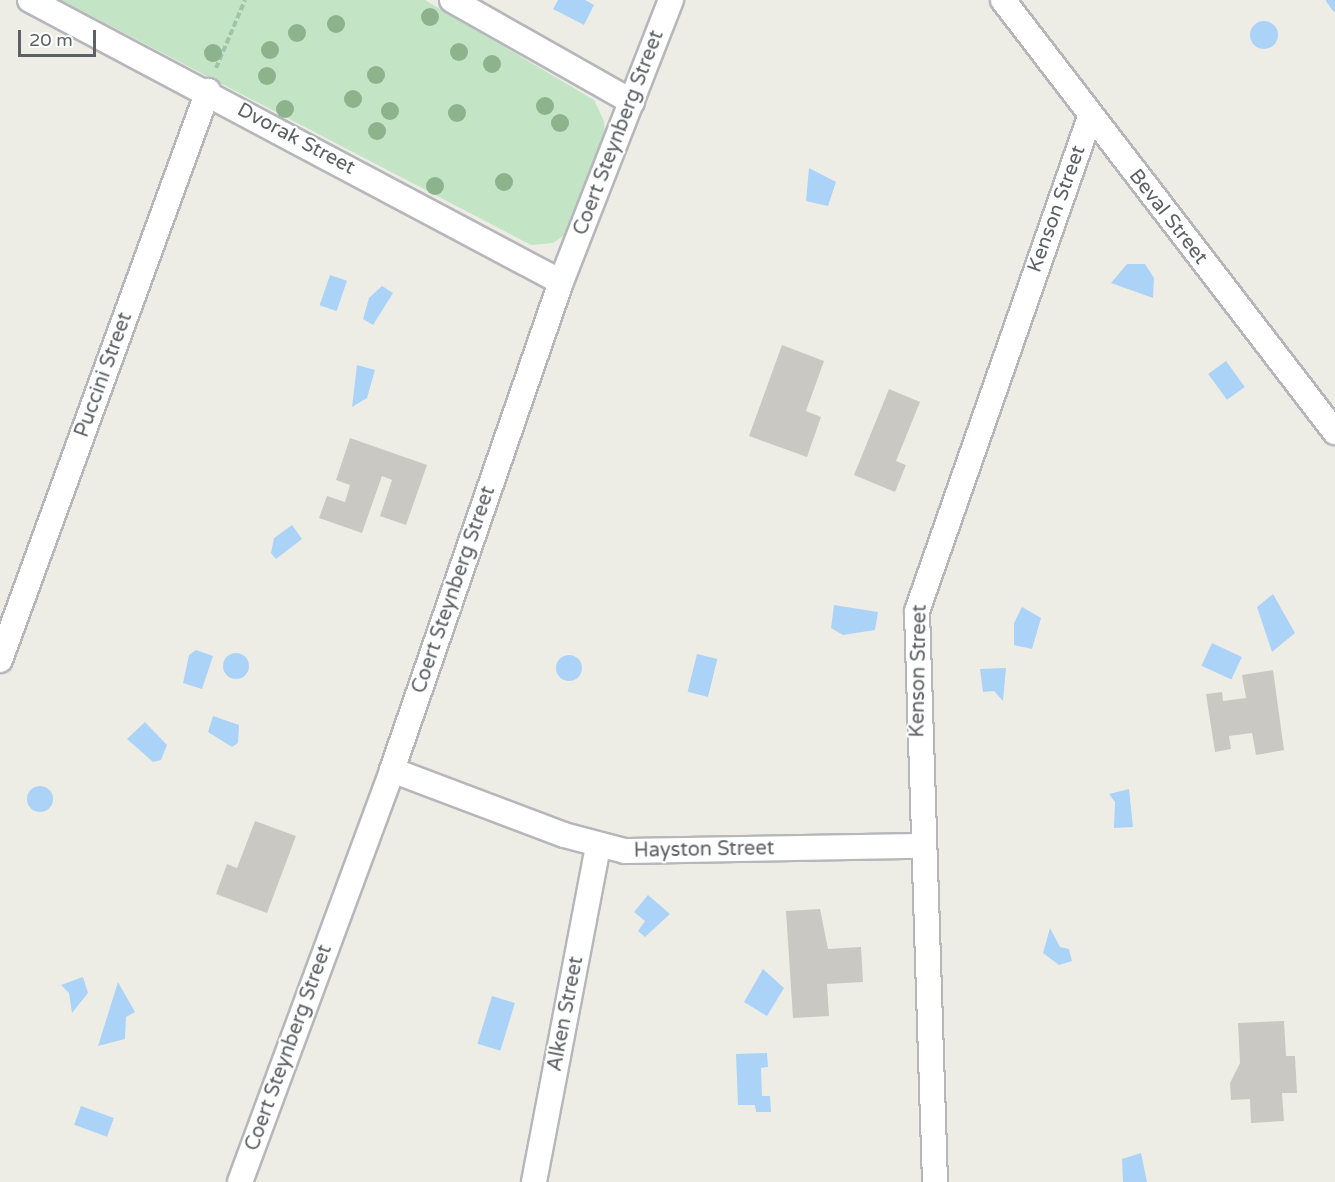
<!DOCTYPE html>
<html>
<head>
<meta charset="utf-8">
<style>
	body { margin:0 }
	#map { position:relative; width:1335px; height:1182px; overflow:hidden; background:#eeede5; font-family:"Varela Round",sans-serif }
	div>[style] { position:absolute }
	.green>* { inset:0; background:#c4e4c6 }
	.water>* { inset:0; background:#abd3f8; transform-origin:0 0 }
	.round { border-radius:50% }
	.stream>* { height:8px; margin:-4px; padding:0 4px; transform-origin:4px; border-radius:4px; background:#abd3f8 }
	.building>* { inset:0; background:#cac8c2 }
	.path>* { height:4px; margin-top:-2px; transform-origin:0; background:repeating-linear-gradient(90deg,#9ec4ab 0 6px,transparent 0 9px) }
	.roads { filter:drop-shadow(2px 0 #b5b7bb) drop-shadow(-2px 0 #b5b7bb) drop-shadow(0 2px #b5b7bb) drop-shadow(0 -2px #b5b7bb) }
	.minor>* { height:24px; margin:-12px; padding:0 12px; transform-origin:12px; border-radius:12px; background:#fff }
	.trees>* { width:18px; height:18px; margin:-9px; border-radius:50%; background:#8db38c }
	span { translate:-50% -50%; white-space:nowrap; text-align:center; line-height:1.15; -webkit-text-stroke:4.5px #fff; paint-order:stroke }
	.street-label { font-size:20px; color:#5d6064 }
	.scale { position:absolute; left:18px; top:30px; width:78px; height:27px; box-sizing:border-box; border:3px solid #5d6064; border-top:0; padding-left:8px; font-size:18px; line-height:21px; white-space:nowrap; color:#5d6064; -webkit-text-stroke:4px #fff; paint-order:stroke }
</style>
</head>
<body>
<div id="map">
	<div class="green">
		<i style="clip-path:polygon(61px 0,425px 0,594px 100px,604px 121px,605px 139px,569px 232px,553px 243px,531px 245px)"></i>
	</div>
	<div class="water">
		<i style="clip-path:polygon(558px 0,585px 0,594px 5px,584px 25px,553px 9px)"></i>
		<i class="round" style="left:1250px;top:21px;width:28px;height:28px"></i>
		<i style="clip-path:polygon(809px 168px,836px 182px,828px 206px,806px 201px)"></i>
		<i style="clip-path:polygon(1127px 264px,1145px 264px,1154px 278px,1153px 298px,1111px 283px)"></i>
		<i style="left:330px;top:275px;width:18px;height:32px;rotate:19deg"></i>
		<i style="clip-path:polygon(382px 286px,393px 293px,373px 325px,363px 319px,369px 298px)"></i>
		<i style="left:1226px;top:361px;width:32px;height:22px;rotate:54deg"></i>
		<i style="clip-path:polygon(357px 365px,375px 370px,367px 398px,352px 407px)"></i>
		<i style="clip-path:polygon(292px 525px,302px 539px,276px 559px,271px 553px,274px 538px)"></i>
		<i style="clip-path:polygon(1273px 594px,1295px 633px,1272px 652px,1257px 607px)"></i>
		<i style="clip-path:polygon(834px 605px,878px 612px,875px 630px,843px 635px,831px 628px)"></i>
		<i style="clip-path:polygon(1022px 607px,1041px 618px,1032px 649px,1014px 645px,1014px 623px)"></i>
		<i style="left:1212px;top:643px;width:33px;height:25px;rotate:25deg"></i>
		<i style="clip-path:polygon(196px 650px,213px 656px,202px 689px,183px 683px,189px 655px)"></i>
		<i class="round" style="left:223px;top:653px;width:26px;height:26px"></i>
		<i style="left:697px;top:654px;width:21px;height:39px;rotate:14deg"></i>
		<i class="round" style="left:556px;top:655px;width:26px;height:26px"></i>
		<i style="clip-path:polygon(1006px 668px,1003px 701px,994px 691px,983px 692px,980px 669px)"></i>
		<i style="clip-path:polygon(213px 716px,239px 725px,238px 743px,232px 747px,208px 732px)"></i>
		<i style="clip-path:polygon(145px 722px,167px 745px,161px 760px,153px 762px,127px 739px)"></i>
		<i class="round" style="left:27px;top:786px;width:26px;height:26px"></i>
		<i style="clip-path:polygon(1129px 789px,1133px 827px,1114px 828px,1115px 802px,1109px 794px)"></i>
		<i style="clip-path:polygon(648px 895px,670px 914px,645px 937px,638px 931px,645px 921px,634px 912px)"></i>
		<i style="clip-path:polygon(1050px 928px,1060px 947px,1069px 949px,1072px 961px,1059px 965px,1043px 953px)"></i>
		<i style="clip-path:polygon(763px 969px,784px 988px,767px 1016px,744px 1002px)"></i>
		<i style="clip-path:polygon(83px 977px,88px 993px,72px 1013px,69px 993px,61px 985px)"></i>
		<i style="clip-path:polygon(118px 982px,135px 1012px,126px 1017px,125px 1039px,98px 1046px)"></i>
		<i style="left:492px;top:996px;width:24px;height:50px;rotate:17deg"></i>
		<i style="clip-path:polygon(767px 1053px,768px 1067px,761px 1068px,762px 1096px,770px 1096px,771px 1112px,756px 1112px,755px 1105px,738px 1105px,736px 1054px)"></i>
		<i style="left:81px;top:1106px;width:35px;height:20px;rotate:20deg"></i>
		<i style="clip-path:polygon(1141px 1153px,1147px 1182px,1123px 1182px,1122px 1159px)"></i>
	</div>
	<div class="stream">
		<i style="left:1330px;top:0;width:9px;rotate:54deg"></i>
	</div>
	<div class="building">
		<i style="clip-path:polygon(782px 345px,824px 361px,806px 411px,821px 417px,807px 457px,749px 436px)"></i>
		<i style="clip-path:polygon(889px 389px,920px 402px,896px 461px,906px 465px,895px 492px,854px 475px)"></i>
		<i style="clip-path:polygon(350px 438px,427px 465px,406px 525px,380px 516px,392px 480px,382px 476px,362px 533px,319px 518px,327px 496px,345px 502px,350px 485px,336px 480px)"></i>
		<i style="clip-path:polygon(1273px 670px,1284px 750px,1256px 755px,1252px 733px,1229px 736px,1231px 749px,1215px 752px,1206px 694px,1222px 692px,1223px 701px,1246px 698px,1242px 675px)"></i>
		<i style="clip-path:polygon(255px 821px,296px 836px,267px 913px,216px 894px,227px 864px,237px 868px)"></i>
		<i style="clip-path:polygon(820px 909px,828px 949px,861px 947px,863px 982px,827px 984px,829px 1016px,793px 1018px,786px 911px)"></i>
		<i style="clip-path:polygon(1284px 1021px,1286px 1056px,1295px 1056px,1297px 1093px,1282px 1093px,1284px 1121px,1251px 1123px,1250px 1099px,1231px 1100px,1230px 1083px,1240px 1063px,1238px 1023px)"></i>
	</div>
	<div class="path">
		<i style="left:216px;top:68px;width:74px;rotate:-66.9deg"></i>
	</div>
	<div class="roads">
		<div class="minor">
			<i style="left:30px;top:0;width:601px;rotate:27.97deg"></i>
			<i style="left:452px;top:0;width:207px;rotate:29.5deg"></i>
			<i style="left:1003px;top:0;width:545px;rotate:52.46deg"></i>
			<i style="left:0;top:660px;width:606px;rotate:-69.92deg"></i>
			<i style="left:392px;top:770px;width:184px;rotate:20.7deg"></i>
			<i style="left:564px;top:835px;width:63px;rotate:14.7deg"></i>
			<i style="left:625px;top:851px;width:296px;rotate:-1deg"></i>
			<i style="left:240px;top:1182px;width:439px;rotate:-69.7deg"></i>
			<i style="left:392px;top:770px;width:516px;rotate:-70.9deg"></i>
			<i style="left:561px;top:282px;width:303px;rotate:-68.7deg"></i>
			<i style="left:534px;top:1182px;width:341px;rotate:-79.2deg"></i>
			<i style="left:935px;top:1182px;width:571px;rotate:-91.81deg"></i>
			<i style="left:917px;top:611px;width:523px;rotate:-70.7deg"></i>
		</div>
	</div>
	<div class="trees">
		<i style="left:430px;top:17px"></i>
		<i style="left:336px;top:24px"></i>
		<i style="left:297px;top:33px"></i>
		<i style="left:270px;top:50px"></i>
		<i style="left:459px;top:52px"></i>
		<i style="left:213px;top:53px"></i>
		<i style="left:492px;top:64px"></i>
		<i style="left:376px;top:75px"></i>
		<i style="left:267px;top:76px"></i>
		<i style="left:353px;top:99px"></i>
		<i style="left:545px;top:106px"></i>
		<i style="left:285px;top:109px"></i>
		<i style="left:390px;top:111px"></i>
		<i style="left:457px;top:113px"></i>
		<i style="left:560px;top:123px"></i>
		<i style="left:377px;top:131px"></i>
		<i style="left:504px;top:182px"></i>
		<i style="left:435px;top:186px"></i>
	</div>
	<div class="street-label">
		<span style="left:619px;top:133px;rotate:-69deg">Coert Steynberg Street</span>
		<span style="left:296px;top:139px;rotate:28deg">Dvorak Street</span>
		<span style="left:1057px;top:209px;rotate:-70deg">Kenson Street</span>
		<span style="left:1168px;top:217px;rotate:52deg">Beval Street</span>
		<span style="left:104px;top:375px;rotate:-70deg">Puccini Street</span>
		<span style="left:454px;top:590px;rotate:-71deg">Coert Steynberg Street</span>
		<span style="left:919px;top:671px;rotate:-89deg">Kenson Street</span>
		<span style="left:704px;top:850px;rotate:-1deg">Hayston Street</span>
		<span style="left:566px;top:1014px;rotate:-79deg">Alken Street</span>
		<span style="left:289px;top:1048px;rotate:-70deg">Coert Steynberg Street</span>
	</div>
	<div class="scale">20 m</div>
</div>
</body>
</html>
